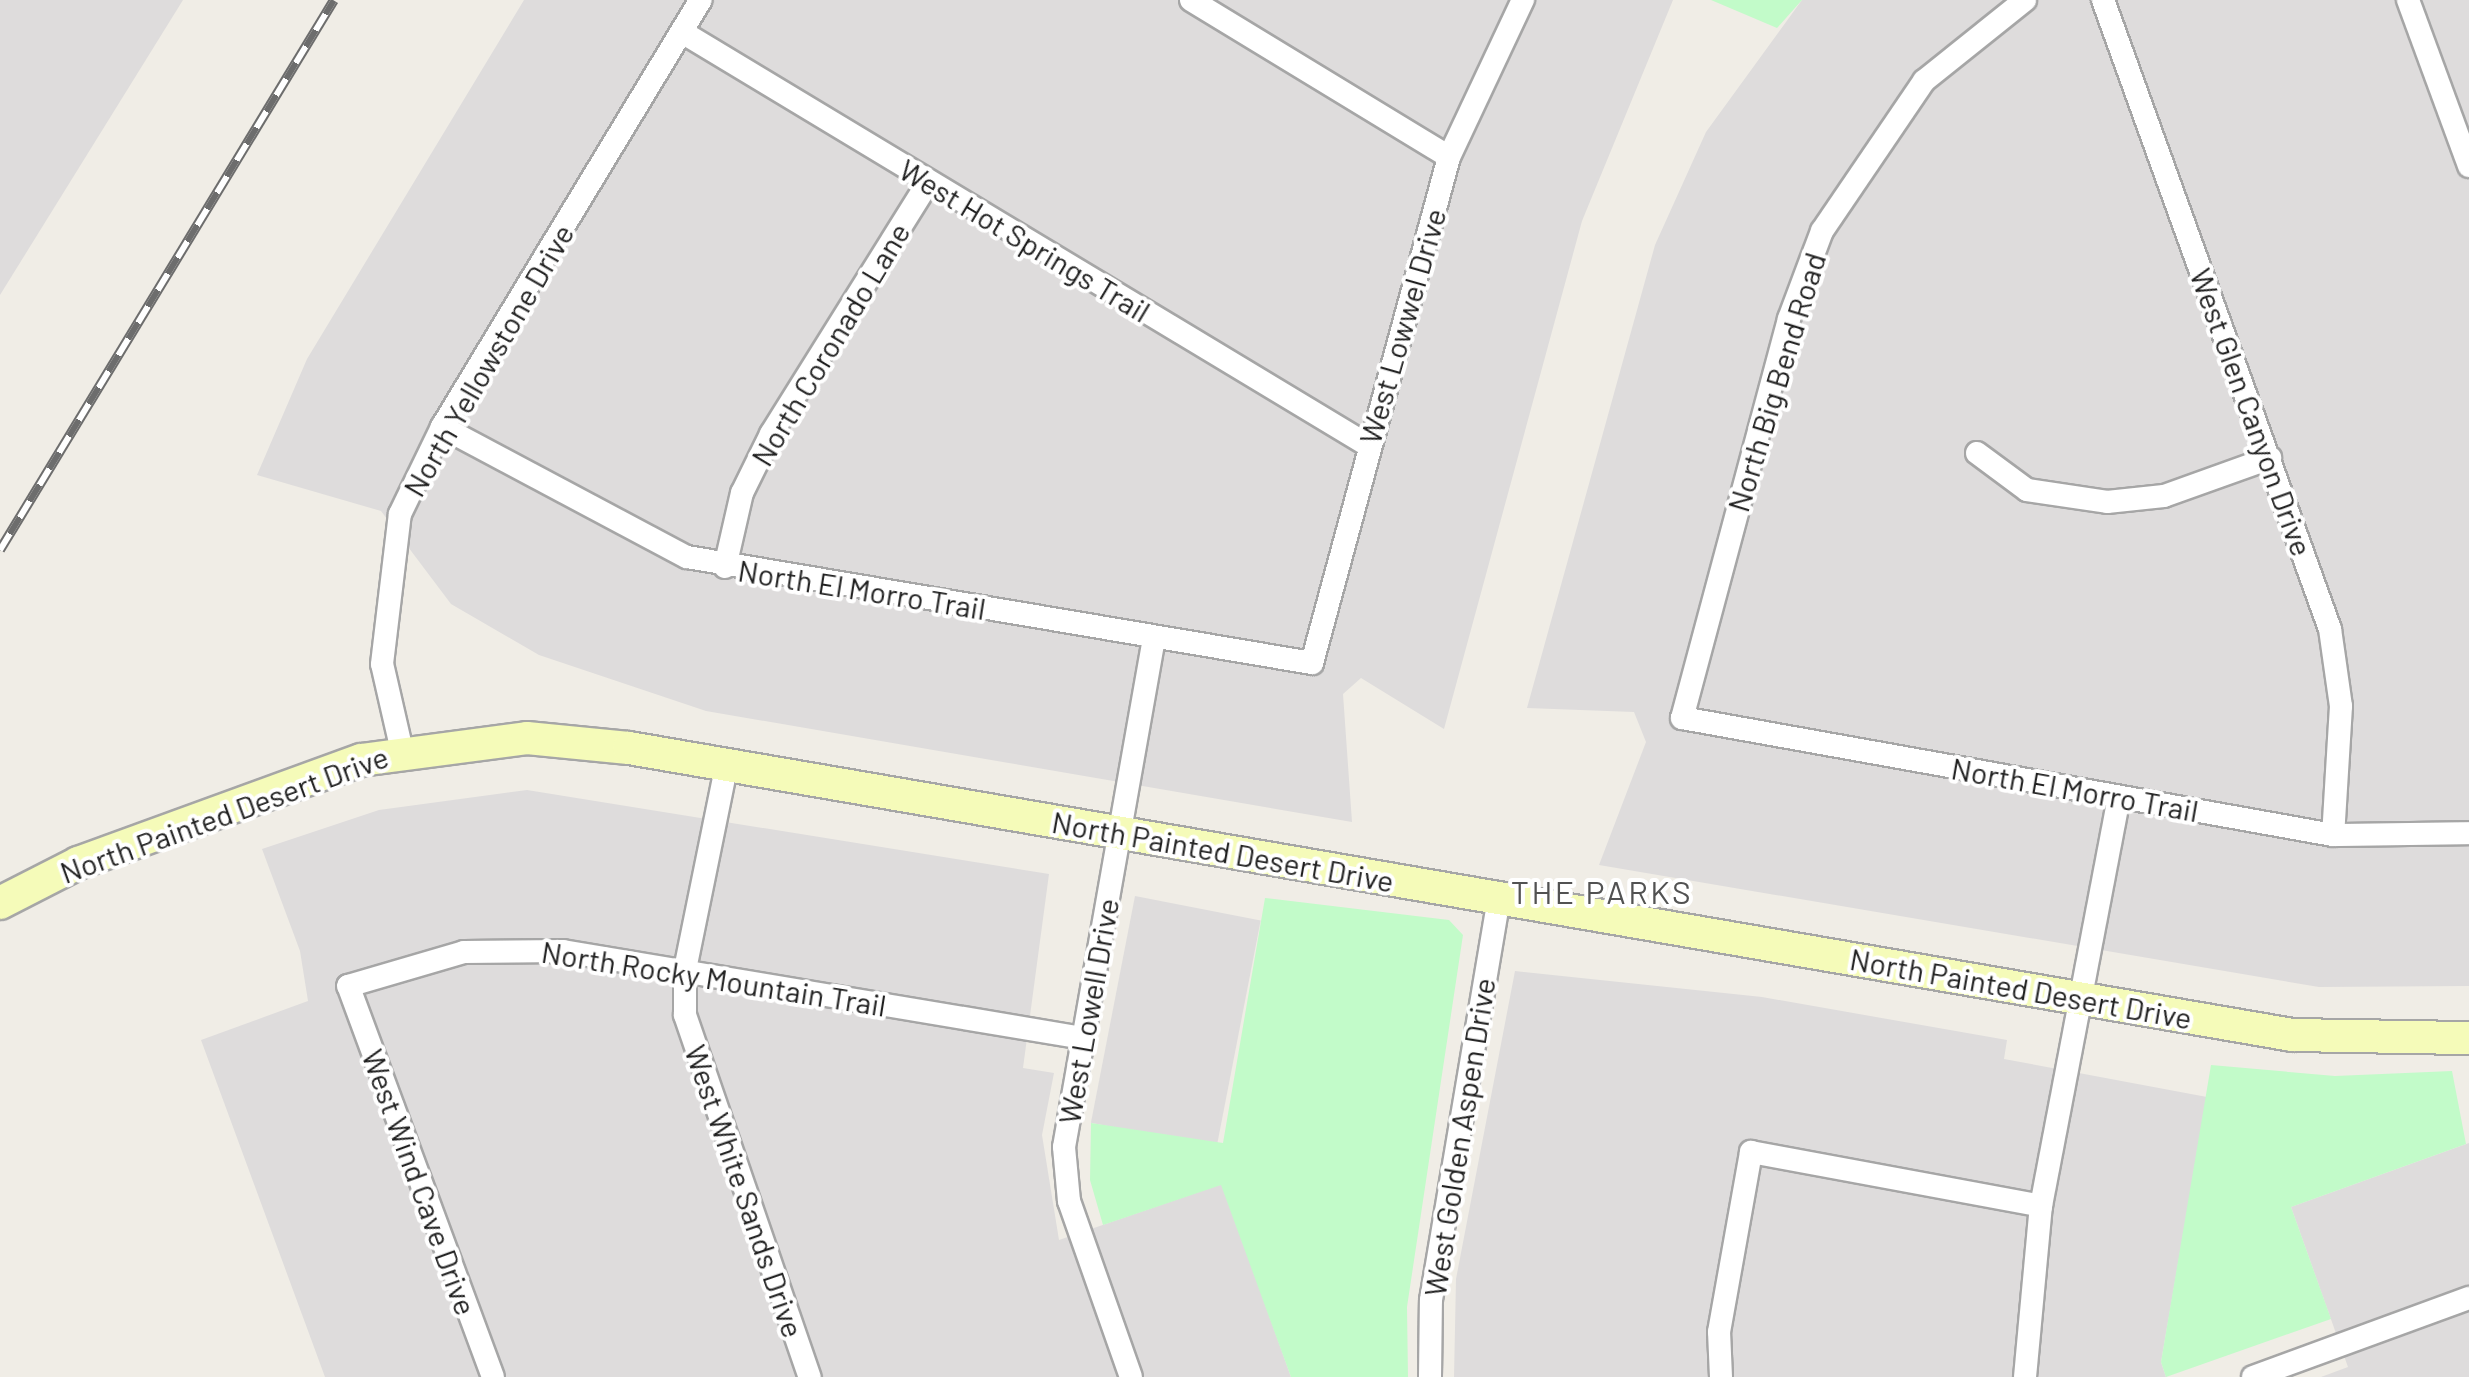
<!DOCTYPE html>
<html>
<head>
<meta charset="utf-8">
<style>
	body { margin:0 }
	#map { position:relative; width:2469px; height:1377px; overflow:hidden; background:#f0ede6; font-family:Barlow,sans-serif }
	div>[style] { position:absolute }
	.residential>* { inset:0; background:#dedcdc; transform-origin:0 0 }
	.park>* { inset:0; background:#c2fbc9 }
	.roads { filter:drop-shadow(2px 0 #a6a6a6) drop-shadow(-2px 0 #a6a6a6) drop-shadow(0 2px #a6a6a6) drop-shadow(0 -2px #a6a6a6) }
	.street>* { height:22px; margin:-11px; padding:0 11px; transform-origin:11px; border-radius:11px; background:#fff }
	.secondary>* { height:32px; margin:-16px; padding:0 16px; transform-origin:16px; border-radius:16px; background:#f5fbb9 }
	.rail>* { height:10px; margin-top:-5px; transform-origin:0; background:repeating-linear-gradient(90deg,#fff 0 19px,#6d6d6d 0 38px); box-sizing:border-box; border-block:2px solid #6d6d6d }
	span { translate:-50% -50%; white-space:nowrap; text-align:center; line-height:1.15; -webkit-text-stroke:8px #fff; paint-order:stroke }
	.street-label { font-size:30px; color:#1f1f1f }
	.neighbourhood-label { font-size:32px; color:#525252; letter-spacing:2.5px }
</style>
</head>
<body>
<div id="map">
	<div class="residential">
		<i style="clip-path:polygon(0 0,183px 0,0 295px)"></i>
		<i style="clip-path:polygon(524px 0,1673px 0,1582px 221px,1444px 729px,1361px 678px,1343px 694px,1352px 822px,706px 711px,539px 655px,451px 604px,381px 511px,257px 475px,307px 359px)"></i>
		<i style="clip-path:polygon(1802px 0,2469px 0,2469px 986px,2319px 987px,1599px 865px,1646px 742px,1634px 712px,1527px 708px,1655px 245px,1706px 132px)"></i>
		<i style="clip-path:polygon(527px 790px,1049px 874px,1023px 1068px,1054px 1073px,1042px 1135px,1059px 1240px,1222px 1184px,1291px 1377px,325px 1377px,201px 1040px,308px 1001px,300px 951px,262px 849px,379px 810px)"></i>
		<i style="left:1135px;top:896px;width:128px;height:231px;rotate:11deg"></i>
		<i style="clip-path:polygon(1515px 971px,1762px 997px,2007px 1040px,2004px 1059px,2207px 1097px,2161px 1362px,2166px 1377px,1454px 1377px,1456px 1279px)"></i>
		<i style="clip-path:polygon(2469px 1143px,2469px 1377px,2321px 1377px,2348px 1367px,2291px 1207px)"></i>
	</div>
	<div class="park">
		<i style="clip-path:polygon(1711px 0,1802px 0,1777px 28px)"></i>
		<i style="clip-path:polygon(1265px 898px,1449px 920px,1463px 935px,1407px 1307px,1408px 1377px,1291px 1377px,1221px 1185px,1103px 1225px,1090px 1180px,1091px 1123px,1223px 1143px)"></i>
		<i style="clip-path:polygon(2211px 1065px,2335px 1076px,2452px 1071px,2466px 1144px,2291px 1207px,2331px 1319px,2166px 1377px,2161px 1362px)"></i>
	</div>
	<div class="roads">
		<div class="street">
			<i style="left:1191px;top:0;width:302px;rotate:31.3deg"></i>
			<i style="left:2025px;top:0;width:129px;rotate:141.3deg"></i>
			<i style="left:1924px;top:81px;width:181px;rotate:124.2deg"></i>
			<i style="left:1822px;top:231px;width:94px;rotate:110.6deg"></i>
			<i style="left:1789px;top:319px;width:413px;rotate:105deg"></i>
			<i style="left:1682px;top:718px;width:661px;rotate:10.19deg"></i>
			<i style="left:2333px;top:835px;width:136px;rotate:-0.8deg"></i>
			<i style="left:2103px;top:0;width:669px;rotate:70.16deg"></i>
			<i style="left:2330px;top:629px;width:78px;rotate:81.9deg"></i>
			<i style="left:2341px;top:706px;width:129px;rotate:93.5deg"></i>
			<i style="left:2408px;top:0;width:177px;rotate:69.8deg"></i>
			<i style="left:682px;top:32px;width:802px;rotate:31.07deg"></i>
			<i style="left:442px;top:427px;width:277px;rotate:28deg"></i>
			<i style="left:687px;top:557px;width:634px;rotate:9.63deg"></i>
			<i style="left:1312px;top:663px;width:524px;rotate:-74.85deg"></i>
			<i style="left:1449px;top:157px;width:174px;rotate:-64.8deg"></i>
			<i style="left:1977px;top:453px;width:62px;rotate:36.5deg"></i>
			<i style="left:2027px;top:490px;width:81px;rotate:8.5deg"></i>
			<i style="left:2107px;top:502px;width:57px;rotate:-6deg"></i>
			<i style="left:2164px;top:496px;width:113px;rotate:-19.7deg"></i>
			<i style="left:725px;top:567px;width:76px;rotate:-77.1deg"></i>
			<i style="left:742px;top:493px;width:66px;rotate:-63.8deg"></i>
			<i style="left:771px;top:434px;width:296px;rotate:-58deg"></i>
			<i style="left:402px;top:751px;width:89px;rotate:-102.9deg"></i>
			<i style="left:382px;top:664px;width:151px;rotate:-83.2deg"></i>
			<i style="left:400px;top:514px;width:97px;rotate:-64.2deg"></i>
			<i style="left:442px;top:427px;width:499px;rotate:-58.8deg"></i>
			<i style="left:726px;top:768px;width:206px;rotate:101.5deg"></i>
			<i style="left:685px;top:970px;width:45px;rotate:90deg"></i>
			<i style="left:685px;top:1015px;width:383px;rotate:71deg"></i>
			<i style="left:493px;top:1377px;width:417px;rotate:-110.3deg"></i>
			<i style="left:348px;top:986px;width:121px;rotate:-16.3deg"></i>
			<i style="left:464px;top:952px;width:99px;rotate:-0.6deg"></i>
			<i style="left:563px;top:951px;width:527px;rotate:9.5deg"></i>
			<i style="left:1131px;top:1377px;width:187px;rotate:-109.4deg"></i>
			<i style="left:1069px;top:1201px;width:54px;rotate:-95.3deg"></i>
			<i style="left:1064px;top:1147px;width:517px;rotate:-79.97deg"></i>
			<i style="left:1430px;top:1377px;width:77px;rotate:-89.3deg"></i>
			<i style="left:1431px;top:1300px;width:407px;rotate:-80.4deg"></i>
			<i style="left:1721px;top:1377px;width:45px;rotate:-92.5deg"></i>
			<i style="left:1719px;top:1332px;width:183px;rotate:-79.9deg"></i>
			<i style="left:1751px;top:1152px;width:295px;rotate:10.5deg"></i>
			<i style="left:2025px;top:1377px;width:172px;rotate:-84.7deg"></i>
			<i style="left:2041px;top:1206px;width:416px;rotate:-79.2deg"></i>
			<i style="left:2253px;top:1377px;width:230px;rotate:-20.1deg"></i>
		</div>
		<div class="secondary">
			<i style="left:0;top:903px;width:88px;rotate:-27.1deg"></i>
			<i style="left:78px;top:863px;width:301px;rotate:-20deg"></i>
			<i style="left:361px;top:760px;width:167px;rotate:-7.5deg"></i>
			<i style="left:527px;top:738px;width:102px;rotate:5.6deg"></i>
			<i style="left:629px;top:748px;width:1688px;rotate:9.79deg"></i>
			<i style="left:2292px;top:1035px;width:177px;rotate:1deg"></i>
		</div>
	</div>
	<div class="rail">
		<i style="left:0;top:550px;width:643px;rotate:-58.73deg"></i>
	</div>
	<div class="street-label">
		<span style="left:1025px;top:240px;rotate:31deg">West Hot Springs Trail</span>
		<span style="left:1402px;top:326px;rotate:-74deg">West Lowwel Drive</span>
		<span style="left:830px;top:344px;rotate:-59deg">North Coronado Lane</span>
		<span style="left:488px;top:360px;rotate:-60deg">North Yellowstone Drive</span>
		<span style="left:1776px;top:382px;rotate:-73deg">North Big Bend Road</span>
		<span style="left:2252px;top:412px;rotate:70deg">West Glen Canyon Drive</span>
		<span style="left:862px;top:589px;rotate:9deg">North El Morro Trail</span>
		<span style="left:2075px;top:789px;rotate:10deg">North El Morro Trail</span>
		<span style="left:224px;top:814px;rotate:-20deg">North Painted Desert Drive</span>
		<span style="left:1223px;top:851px;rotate:10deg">North Painted Desert Drive</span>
		<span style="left:714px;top:978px;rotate:9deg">North Rocky Mountain Trail</span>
		<span style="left:2021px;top:988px;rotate:10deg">North Painted Desert Drive</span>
		<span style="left:1088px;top:1011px;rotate:-80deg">West Lowell Drive</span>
		<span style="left:1459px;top:1137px;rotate:-81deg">West Golden Aspen Drive</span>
		<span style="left:420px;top:1182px;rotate:70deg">West Wind Cave Drive</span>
		<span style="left:745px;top:1191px;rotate:71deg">West White Sands Drive</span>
	</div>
	<div class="neighbourhood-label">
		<span style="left:1602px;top:891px">THE PARKS</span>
	</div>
</div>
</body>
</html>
